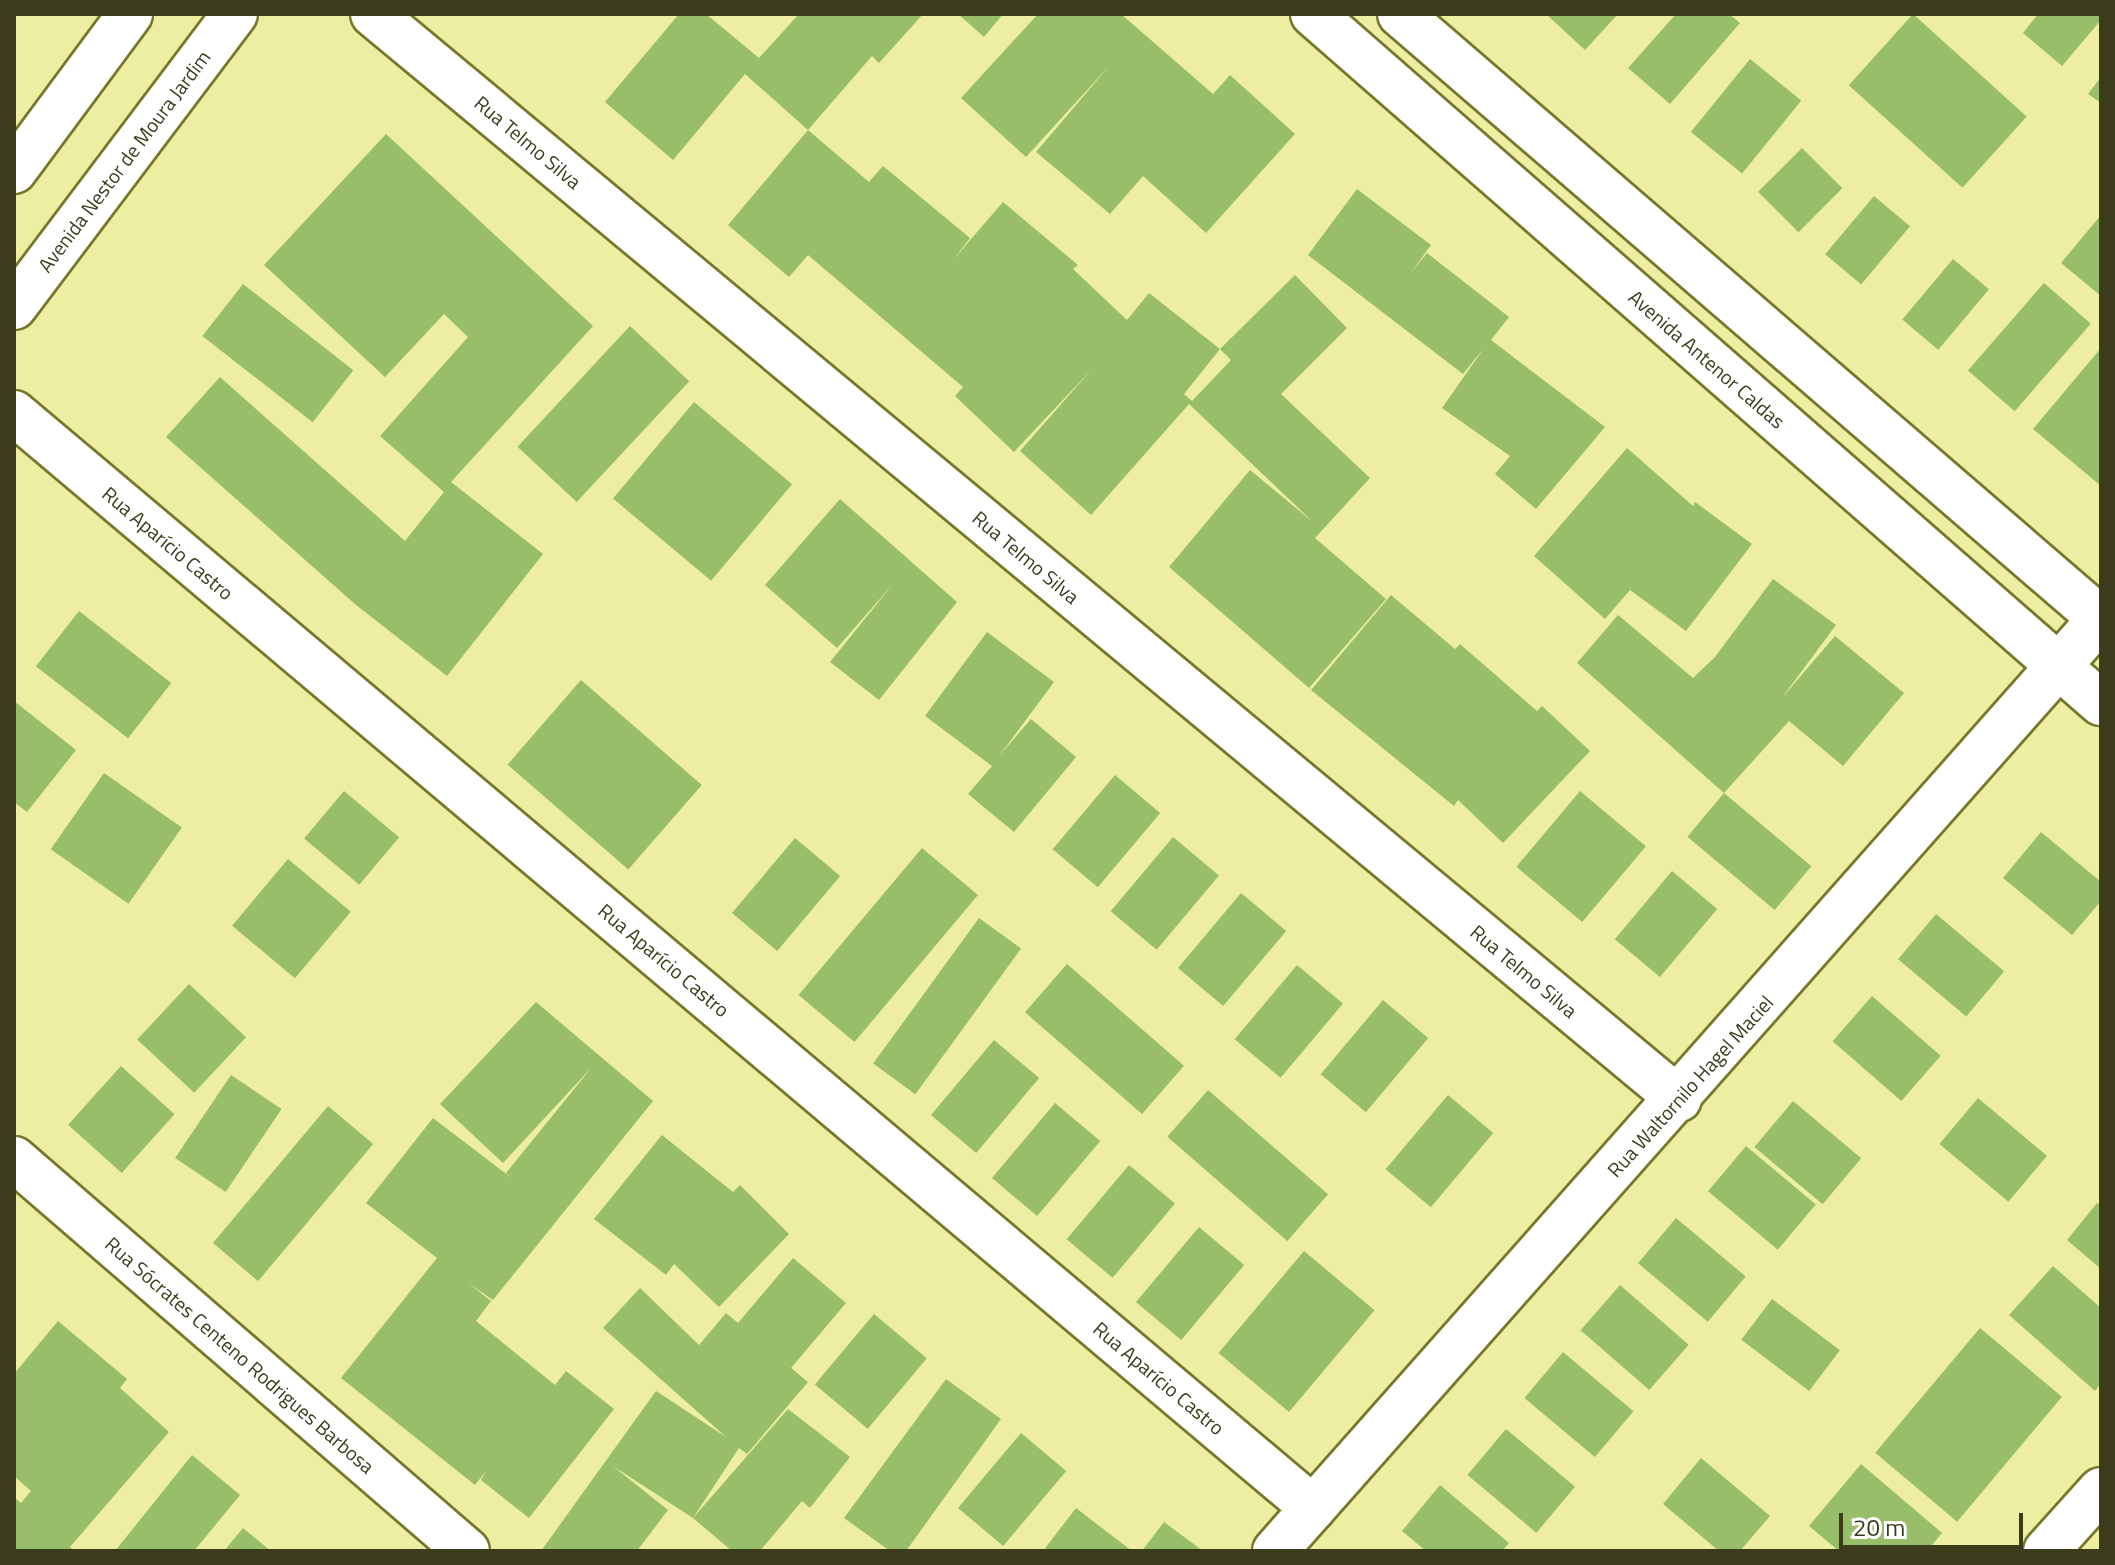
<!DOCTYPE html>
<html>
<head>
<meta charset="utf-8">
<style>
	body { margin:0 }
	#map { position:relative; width:2115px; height:1565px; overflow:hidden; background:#edeea1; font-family:"Titillium Web",sans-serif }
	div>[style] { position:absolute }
	.building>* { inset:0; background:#98be69; transform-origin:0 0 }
	.roads { filter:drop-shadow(2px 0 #78782c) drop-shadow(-2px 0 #78782c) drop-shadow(0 2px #78782c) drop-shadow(0 -2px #78782c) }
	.street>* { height:44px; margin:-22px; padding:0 22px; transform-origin:22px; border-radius:22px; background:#fff }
	.secondary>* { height:44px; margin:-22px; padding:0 22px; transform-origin:22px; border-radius:22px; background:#fff }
	.primary>* { height:44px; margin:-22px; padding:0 22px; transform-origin:22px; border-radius:22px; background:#fff }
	span { translate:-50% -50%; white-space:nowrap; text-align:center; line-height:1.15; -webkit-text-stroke:6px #fff; paint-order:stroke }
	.street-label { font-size:20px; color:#3c3c1d }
	.frame { position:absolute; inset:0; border:16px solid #3c3c1d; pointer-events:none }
	.scale { position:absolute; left:1839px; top:1513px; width:184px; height:36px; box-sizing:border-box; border:4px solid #3c3c1d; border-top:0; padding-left:10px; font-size:24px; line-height:28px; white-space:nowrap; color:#3c3c1d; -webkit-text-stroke:6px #fff; paint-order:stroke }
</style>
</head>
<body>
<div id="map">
	<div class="building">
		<i style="clip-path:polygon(679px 14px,706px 14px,759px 58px,799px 14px,923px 14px,879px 63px,872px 56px,808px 130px,745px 74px,673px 160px,605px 102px)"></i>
		<i style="clip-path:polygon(958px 14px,1003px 14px,984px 37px)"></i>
		<i style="clip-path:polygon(1038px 14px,1121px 14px,1213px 94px,1230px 75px,1295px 134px,1206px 233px,1143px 176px,1110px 214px,1036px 152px,1110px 65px,1026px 157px,961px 98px)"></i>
		<i style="clip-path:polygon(1546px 14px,1618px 14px,1585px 50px)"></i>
		<i style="clip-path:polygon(1676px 14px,1729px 14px,1740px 23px,1670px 104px,1628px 68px)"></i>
		<i style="left:1913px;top:14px;width:153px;height:96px;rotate:42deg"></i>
		<i style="clip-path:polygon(2038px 14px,2101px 14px,2101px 20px,2062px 66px,2023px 33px)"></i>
		<i style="left:1750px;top:59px;width:66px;height:94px;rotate:39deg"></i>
		<i style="clip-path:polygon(2101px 77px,2101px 103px,2088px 94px)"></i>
		<i style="clip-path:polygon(808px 130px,869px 182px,883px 166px,970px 238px,953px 260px,1003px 202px,1078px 265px,1073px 269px,1127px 320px,1149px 293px,1220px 349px,1184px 394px,1192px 401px,1231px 360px,1220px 349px,1295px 275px,1347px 328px,1281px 394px,1370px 478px,1315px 538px,1386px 599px,1309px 688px,1169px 567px,1250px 470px,1314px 523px,1189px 404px,1091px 515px,1020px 451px,1092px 369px,1014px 452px,955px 396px,963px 387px,808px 255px,789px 277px,728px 225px)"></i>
		<i style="clip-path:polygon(386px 134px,593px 326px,451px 482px,543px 554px,447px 676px,356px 605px,166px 437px,220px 377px,405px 541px,444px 492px,380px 436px,468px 337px,444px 314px,385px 377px,264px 265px)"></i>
		<i style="left:1802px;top:148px;width:57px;height:62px;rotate:45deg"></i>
		<i style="clip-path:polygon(1357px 189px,1431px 245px,1410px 274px,1427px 253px,1509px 317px,1491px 340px,1605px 427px,1536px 509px,1495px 474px,1510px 456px,1442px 408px,1484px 348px,1463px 374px,1308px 255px)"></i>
		<i style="left:1874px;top:196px;width:47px;height:76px;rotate:40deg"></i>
		<i style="clip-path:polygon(2101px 215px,2101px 296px,2061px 263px)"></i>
		<i style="left:1953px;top:259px;width:47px;height:79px;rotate:40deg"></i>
		<i style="left:2044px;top:283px;width:62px;height:116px;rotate:41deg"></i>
		<i style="left:243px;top:284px;width:140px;height:66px;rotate:38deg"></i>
		<i style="left:630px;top:326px;width:81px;height:165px;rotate:43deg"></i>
		<i style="clip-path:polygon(2101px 348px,2101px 486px,2033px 429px)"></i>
		<i style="left:694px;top:402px;width:128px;height:126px;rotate:40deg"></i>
		<i style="clip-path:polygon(1627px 448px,1693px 506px,1695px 502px,1752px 544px,1686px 631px,1630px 590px,1605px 619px,1534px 556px)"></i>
		<i style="clip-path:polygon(840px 499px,957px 602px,879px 700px,830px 662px,893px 584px,837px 648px,765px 585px)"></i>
		<i style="clip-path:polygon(1773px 579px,1836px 625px,1781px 699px,1835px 636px,1904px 693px,1843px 766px,1789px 721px,1724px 793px,1577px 663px,1618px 615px,1693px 678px,1715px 657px)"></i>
		<i style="clip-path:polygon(1391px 595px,1455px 649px,1460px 644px,1537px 711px,1542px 706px,1590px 751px,1503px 843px,1458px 800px,1454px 806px,1311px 690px)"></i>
		<i style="left:79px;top:611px;width:117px;height:70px;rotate:38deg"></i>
		<i style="clip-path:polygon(987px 632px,1054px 682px,999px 756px,1031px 719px,1076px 757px,1014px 832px,968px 794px,992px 766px,925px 716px)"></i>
		<i style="left:581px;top:680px;width:160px;height:112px;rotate:41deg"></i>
		<i style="clip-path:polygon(14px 701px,76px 750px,27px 812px,14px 802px)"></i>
		<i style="left:104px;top:773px;width:95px;height:93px;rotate:35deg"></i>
		<i style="left:1115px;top:775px;width:59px;height:97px;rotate:40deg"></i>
		<i style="left:344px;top:791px;width:72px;height:62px;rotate:40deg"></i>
		<i style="left:1580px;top:791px;width:86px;height:99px;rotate:40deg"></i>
		<i style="left:1724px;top:793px;width:114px;height:57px;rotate:40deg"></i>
		<i style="clip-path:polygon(2041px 832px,2101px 882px,2101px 901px,2072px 935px,2003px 878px)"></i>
		<i style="left:1173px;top:837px;width:60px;height:97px;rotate:40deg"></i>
		<i style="left:795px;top:838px;width:59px;height:98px;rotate:40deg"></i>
		<i style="left:922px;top:848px;width:73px;height:192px;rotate:40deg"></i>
		<i style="left:288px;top:859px;width:82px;height:87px;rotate:40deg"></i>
		<i style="left:1672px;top:871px;width:59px;height:89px;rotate:40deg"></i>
		<i style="left:1241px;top:893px;width:59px;height:98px;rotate:40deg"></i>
		<i style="left:1936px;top:914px;width:89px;height:59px;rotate:40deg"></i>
		<i style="left:979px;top:918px;width:52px;height:180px;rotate:36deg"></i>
		<i style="left:1067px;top:964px;width:155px;height:64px;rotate:41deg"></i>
		<i style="left:1297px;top:965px;width:60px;height:97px;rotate:40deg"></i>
		<i style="left:189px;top:984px;width:78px;height:76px;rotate:43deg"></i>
		<i style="left:1872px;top:996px;width:91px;height:60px;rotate:41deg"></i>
		<i style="left:1383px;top:1000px;width:59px;height:97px;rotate:40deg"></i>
		<i style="clip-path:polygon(536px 1002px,653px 1101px,493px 1300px,468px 1283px,491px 1301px,476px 1321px,555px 1385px,566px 1371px,614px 1409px,529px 1518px,481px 1480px,486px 1471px,475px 1485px,341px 1378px,437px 1258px,366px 1203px,433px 1118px,513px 1179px,506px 1173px,592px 1067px,503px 1163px,440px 1104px)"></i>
		<i style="left:994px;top:1040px;width:59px;height:98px;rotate:40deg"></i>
		<i style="left:121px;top:1066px;width:72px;height:79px;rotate:42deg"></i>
		<i style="left:231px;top:1075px;width:61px;height:100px;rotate:34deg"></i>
		<i style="left:1208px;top:1090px;width:159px;height:62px;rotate:41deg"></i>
		<i style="left:1448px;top:1095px;width:59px;height:97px;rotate:40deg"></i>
		<i style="left:1978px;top:1098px;width:90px;height:60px;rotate:40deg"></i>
		<i style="left:1793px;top:1101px;width:89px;height:60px;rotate:40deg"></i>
		<i style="left:1055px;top:1103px;width:59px;height:98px;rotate:40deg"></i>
		<i style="left:328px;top:1106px;width:59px;height:179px;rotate:40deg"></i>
		<i style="clip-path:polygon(662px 1135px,733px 1192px,740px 1185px,789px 1234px,719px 1307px,674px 1264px,666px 1275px,594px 1219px)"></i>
		<i style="left:1746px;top:1146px;width:91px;height:59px;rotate:40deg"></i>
		<i style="left:1129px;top:1165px;width:60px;height:97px;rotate:40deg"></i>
		<i style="clip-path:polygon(2097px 1203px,2101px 1206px,2101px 1269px,2067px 1240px)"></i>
		<i style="left:1676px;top:1218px;width:91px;height:59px;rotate:40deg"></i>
		<i style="left:1199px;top:1227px;width:59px;height:98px;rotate:40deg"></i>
		<i style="left:1304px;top:1251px;width:92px;height:133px;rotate:40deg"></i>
		<i style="clip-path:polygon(793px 1258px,846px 1303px,791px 1368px,808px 1382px,747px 1454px,739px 1448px,693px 1518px,613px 1466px,668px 1510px,637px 1551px,541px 1551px,656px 1391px,726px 1437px,603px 1328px,640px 1288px,699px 1345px,726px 1313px,738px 1323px)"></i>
		<i style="clip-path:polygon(2053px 1266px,2101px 1308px,2101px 1383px,2095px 1391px,2009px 1315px)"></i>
		<i style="left:1620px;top:1285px;width:91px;height:60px;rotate:41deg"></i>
		<i style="left:1772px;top:1299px;width:85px;height:51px;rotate:37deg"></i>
		<i style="left:874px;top:1314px;width:69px;height:92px;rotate:40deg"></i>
		<i style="clip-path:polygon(58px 1321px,127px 1379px,120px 1388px,169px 1432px,70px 1547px,75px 1551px,14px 1551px,14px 1497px,21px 1503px,31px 1491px,14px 1476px,14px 1374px)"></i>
		<i style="left:1980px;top:1328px;width:107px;height:163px;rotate:40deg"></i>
		<i style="left:1563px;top:1352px;width:92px;height:60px;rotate:40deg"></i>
		<i style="clip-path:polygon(946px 1379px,1001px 1419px,906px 1551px,890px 1551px,844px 1518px)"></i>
		<i style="clip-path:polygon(788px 1409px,850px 1457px,810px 1508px,802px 1501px,760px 1551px,732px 1551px,693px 1518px)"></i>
		<i style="left:1506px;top:1429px;width:90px;height:60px;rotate:40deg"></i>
		<i style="left:1021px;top:1433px;width:59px;height:98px;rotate:40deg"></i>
		<i style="clip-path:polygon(192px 1455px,240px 1495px,194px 1551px,115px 1551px)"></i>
		<i style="clip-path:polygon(1701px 1458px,1770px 1516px,1740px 1551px,1719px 1551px,1663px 1504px)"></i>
		<i style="clip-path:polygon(1861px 1464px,1942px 1533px,1927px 1551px,1839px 1551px,1809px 1526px)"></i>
		<i style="clip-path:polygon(1440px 1485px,1509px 1543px,1502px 1551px,1426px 1551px,1402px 1531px)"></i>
		<i style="clip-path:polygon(1076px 1508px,1132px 1551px,1043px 1551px)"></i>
		<i style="clip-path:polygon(1164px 1522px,1203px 1551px,1142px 1551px)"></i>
		<i style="clip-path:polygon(243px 1528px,271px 1551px,224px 1551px)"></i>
	</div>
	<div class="roads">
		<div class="street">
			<i style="left:373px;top:14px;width:1698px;rotate:39.72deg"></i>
			<i style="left:14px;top:413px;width:1699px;rotate:40.13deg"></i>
			<i style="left:14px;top:1159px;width:599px;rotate:40.87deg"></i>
			<i style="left:1275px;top:1551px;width:1246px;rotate:-48.48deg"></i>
			<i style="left:2046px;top:1551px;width:82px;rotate:-48deg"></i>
		</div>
		<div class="secondary">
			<i style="left:1313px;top:14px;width:1047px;rotate:41.17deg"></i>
			<i style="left:1400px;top:14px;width:926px;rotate:40.8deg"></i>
		</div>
		<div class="primary">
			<i style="left:14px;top:171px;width:195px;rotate:-53.5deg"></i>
			<i style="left:14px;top:307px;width:367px;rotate:-53deg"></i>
		</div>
	</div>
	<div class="street-label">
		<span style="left:528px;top:142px;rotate:40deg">Rua Telmo Silva</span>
		<span style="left:124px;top:161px;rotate:-53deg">Avenida Nestor de Moura Jardim</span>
		<span style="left:1707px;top:359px;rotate:41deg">Avenida Antenor Caldas</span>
		<span style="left:168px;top:543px;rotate:40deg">Rua Aparício Castro</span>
		<span style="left:1026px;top:557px;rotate:40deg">Rua Telmo Silva</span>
		<span style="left:664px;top:960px;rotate:40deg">Rua Aparício Castro</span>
		<span style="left:1524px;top:971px;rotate:40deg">Rua Telmo Silva</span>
		<span style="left:1690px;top:1086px;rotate:-48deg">Rua Waltornilo Hagel Maciel</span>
		<span style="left:240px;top:1355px;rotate:41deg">Rua Sócrates Centeno Rodrigues Barbosa</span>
		<span style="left:1159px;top:1378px;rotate:40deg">Rua Aparício Castro</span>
	</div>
	<div class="frame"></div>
	<div class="scale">20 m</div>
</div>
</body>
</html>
